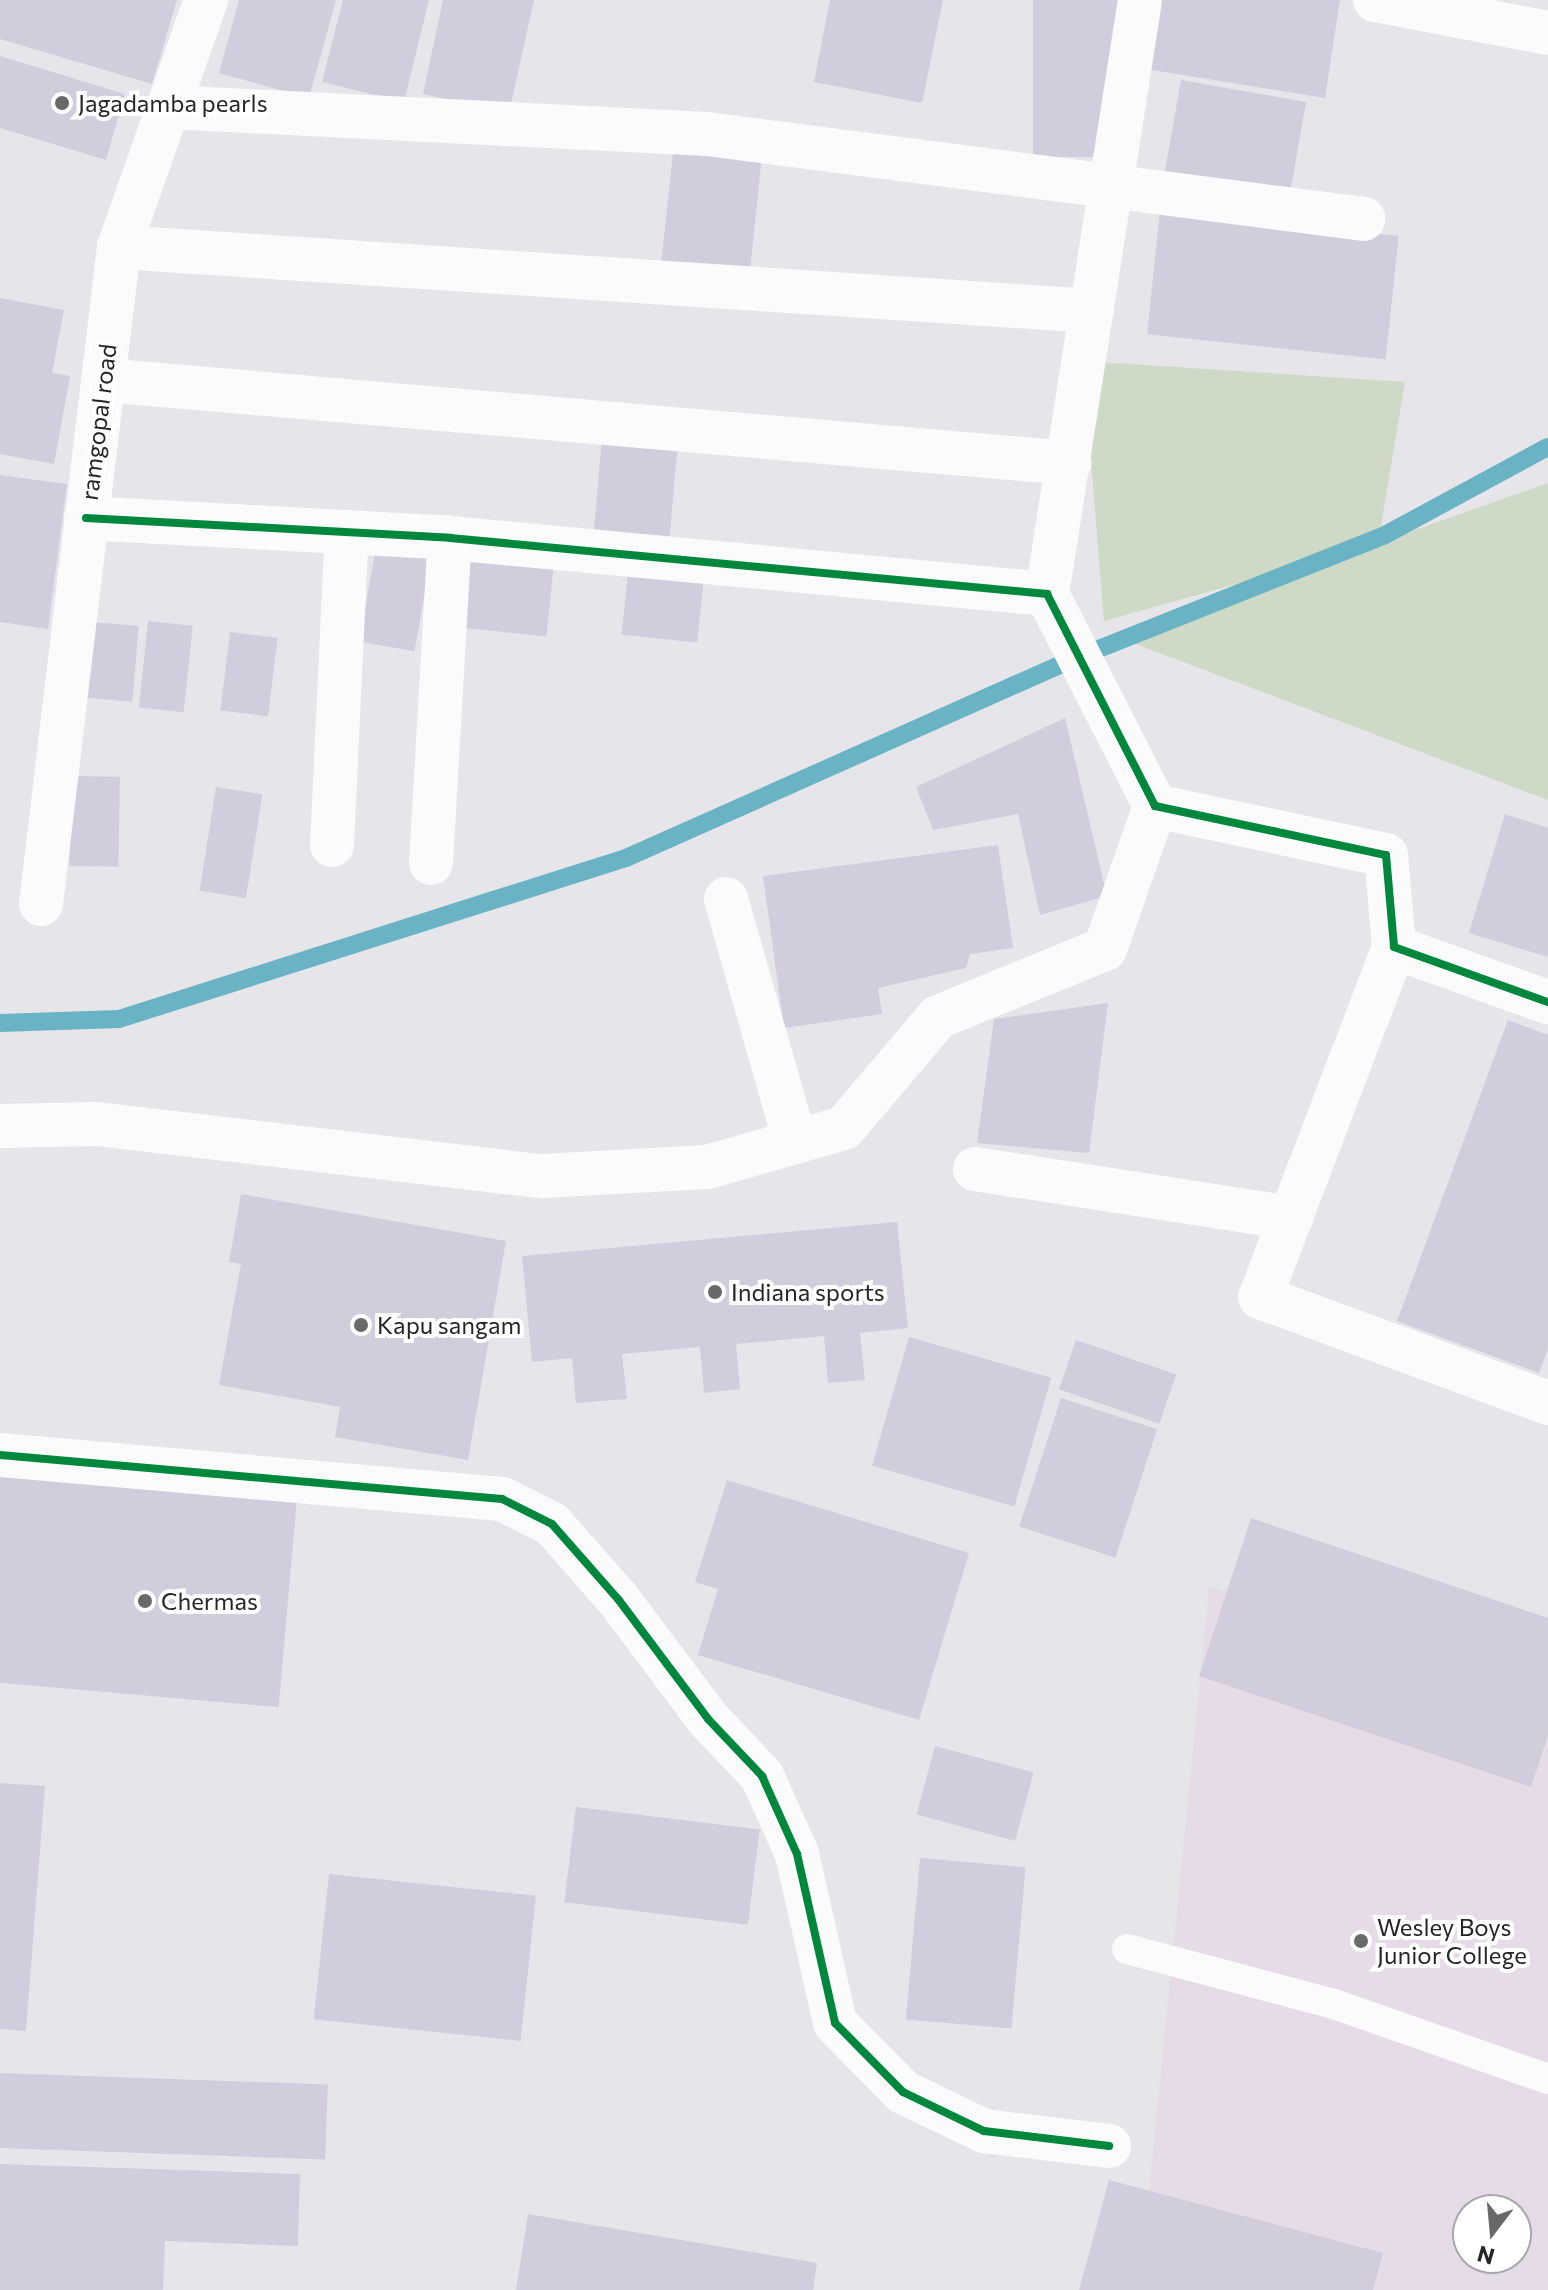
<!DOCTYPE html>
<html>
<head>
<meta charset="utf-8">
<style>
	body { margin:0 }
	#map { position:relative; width:1548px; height:2290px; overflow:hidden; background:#e6e5ea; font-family:Commissioner,sans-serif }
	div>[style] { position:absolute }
	.education>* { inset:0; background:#e6dce7 }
	.green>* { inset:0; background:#cedac6 }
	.stream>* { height:18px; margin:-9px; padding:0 9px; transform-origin:9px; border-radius:9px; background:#69b3c5 }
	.building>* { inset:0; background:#d2cddd; transform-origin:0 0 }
	.service>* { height:30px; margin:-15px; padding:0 15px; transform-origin:15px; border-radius:15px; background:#fbfbfc }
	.minor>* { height:44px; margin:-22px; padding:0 22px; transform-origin:22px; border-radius:22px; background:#fbfbfc }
	.cycleway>* { height:8px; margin:-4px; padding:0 4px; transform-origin:4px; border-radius:4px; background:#00873e }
	.dots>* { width:22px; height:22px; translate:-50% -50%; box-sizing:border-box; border:4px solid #fff; border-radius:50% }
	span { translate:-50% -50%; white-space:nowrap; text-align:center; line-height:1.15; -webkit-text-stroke:8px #fff; paint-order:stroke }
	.poi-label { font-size:24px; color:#252427 }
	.left { translate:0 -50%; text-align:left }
	.street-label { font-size:24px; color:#252427 }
	.north { position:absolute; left:1452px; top:2194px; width:80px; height:80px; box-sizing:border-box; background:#fff; border:2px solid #a8a7a9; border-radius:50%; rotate:196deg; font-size:22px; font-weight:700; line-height:32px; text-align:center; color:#252427 }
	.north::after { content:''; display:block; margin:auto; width:28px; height:36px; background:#69686b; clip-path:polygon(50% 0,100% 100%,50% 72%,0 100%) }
</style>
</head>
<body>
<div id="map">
	<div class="education">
		<i style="clip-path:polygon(evenodd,1209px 1587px,1548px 1672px,1548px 2290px,1139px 2290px,1209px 1587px,1468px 2210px,1516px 2210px,1516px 2258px,1468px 2258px,1468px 2210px)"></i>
	</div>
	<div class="green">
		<i style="clip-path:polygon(1083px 361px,1405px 382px,1378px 543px,1548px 483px,1548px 800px,1133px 643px,1368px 547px,1104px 621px)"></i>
	</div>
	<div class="stream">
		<i style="left:0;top:1023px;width:119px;rotate:-1.9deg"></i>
		<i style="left:119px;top:1019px;width:532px;rotate:-17.62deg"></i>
		<i style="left:626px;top:858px;width:487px;rotate:-24deg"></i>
		<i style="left:1071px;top:660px;width:338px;rotate:-21.7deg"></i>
		<i style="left:1385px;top:535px;width:185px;rotate:-28.4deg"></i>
	</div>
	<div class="building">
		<i style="clip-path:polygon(0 0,177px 0,152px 84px,0 39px)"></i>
		<i style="clip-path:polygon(239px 0,336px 0,309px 98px,219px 73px)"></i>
		<i style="clip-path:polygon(343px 0,429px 0,404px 102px,322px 82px)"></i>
		<i style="clip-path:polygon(443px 0,534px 0,509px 113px,423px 94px)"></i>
		<i style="clip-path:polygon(830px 0,943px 0,922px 103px,814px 82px)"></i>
		<i style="left:1033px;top:0;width:97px;height:157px"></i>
		<i style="clip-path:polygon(1157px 0,1340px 0,1325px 98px,1146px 69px)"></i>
		<i style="clip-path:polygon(0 56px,125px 94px,106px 160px,0 128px)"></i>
		<i style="left:1181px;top:80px;width:127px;height:103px;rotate:10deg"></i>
		<i style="left:674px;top:142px;width:89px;height:120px;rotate:6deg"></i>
		<i style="left:1160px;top:211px;width:240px;height:124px;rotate:6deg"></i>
		<i style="clip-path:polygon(0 298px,64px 310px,52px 373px,70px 376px,54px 464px,0 454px)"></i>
		<i style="left:602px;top:438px;width:76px;height:93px;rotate:5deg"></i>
		<i style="clip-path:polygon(0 475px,67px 484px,48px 629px,0 622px)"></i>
		<i style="left:376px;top:547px;width:56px;height:96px;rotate:10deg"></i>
		<i style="left:460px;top:559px;width:94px;height:68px;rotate:6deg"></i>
		<i style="left:628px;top:573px;width:76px;height:62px;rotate:6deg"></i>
		<i style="left:148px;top:621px;width:45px;height:87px;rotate:6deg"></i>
		<i style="left:92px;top:622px;width:47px;height:76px;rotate:5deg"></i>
		<i style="left:230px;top:632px;width:48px;height:79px;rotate:7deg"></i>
		<i style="clip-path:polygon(1065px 718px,1107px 896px,1040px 915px,1018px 814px,933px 830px,916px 787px)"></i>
		<i style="left:71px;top:776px;width:49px;height:90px;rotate:1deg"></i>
		<i style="left:216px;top:787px;width:47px;height:105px;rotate:9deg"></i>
		<i style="clip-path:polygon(1505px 814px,1548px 828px,1548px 957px,1469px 933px)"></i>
		<i style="clip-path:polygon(998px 845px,1013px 948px,970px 954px,966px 968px,878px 988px,882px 1014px,784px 1028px,763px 876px)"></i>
		<i style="clip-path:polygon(1108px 1003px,1089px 1153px,977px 1143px,994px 1019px)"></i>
		<i style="clip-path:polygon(1508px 1020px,1548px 1035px,1548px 1349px,1539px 1373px,1397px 1321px)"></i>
		<i style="clip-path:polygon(241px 1194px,506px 1241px,468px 1460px,335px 1437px,340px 1407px,219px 1385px,241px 1264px,229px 1262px)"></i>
		<i style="clip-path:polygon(897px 1222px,908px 1328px,860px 1333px,865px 1380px,828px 1383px,824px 1336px,736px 1344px,740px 1389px,704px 1393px,700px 1347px,622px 1354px,627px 1399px,576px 1403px,572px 1358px,532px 1362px,522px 1256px)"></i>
		<i style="left:909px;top:1337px;width:148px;height:134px;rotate:16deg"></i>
		<i style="left:1076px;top:1340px;width:106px;height:52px;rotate:19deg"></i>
		<i style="left:1061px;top:1398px;width:101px;height:135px;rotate:18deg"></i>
		<i style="left:0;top:1462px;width:299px;height:220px;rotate:5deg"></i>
		<i style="clip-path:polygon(727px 1480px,969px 1553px,919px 1720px,698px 1655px,718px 1589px,695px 1582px)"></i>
		<i style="clip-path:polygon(1251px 1518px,1548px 1618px,1548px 1736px,1531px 1787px,1199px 1676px)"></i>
		<i style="left:935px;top:1746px;width:102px;height:71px;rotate:15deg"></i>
		<i style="clip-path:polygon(0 1783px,45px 1786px,26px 2031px,0 2029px)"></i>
		<i style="left:576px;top:1807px;width:185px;height:96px;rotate:7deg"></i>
		<i style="left:920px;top:1858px;width:106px;height:162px;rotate:5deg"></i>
		<i style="left:329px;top:1874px;width:208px;height:146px;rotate:6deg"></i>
		<i style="left:0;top:2073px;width:328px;height:75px;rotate:2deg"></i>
		<i style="clip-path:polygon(0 2164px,300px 2174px,298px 2246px,165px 2241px,163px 2290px,0 2290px)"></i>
		<i style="clip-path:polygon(1109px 2180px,1383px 2253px,1373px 2290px,1079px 2290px)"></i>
		<i style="clip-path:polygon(528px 2214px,817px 2263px,813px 2290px,516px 2290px)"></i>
	</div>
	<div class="service">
		<i style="left:1127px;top:1949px;width:214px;rotate:14.9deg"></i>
		<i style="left:1334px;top:2004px;width:227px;rotate:19.3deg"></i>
	</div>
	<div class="minor">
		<i style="left:1375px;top:0;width:176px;rotate:10.8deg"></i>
		<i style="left:168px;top:107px;width:540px;rotate:2.87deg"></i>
		<i style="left:707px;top:134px;width:662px;rotate:7.37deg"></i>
		<i style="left:119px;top:247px;width:975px;rotate:3.76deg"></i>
		<i style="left:103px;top:380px;width:970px;rotate:4.91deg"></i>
		<i style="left:86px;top:518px;width:365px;rotate:3.1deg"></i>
		<i style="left:450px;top:538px;width:600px;rotate:5.36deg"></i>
		<i style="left:1047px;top:594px;width:238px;rotate:63deg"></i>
		<i style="left:1155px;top:806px;width:236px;rotate:12deg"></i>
		<i style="left:1386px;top:855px;width:92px;rotate:85deg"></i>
		<i style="left:1394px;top:947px;width:164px;rotate:19.7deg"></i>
		<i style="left:1047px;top:594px;width:601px;rotate:-81.1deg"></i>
		<i style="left:332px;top:845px;width:313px;rotate:-87.3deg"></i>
		<i style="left:431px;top:863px;width:326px;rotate:-86.7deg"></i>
		<i style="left:726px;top:899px;width:253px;rotate:74.1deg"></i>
		<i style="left:41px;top:904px;width:662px;rotate:-83.23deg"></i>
		<i style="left:119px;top:247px;width:262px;rotate:-70.6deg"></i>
		<i style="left:1394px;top:947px;width:375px;rotate:110.9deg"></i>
		<i style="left:1260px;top:1297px;width:307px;rotate:20.2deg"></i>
		<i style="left:0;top:1126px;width:97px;rotate:-1.2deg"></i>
		<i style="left:97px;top:1124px;width:448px;rotate:6.7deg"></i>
		<i style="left:542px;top:1176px;width:165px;rotate:-3.1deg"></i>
		<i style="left:707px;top:1167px;width:142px;rotate:-15.9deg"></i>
		<i style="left:844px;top:1128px;width:145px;rotate:-49.7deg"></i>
		<i style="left:938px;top:1017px;width:180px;rotate:-22.2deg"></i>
		<i style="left:1105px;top:949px;width:151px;rotate:-70.7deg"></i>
		<i style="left:975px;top:1169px;width:320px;rotate:8.8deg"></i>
		<i style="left:0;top:1455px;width:504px;rotate:5.01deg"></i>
		<i style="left:502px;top:1499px;width:56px;rotate:26.6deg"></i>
		<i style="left:552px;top:1524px;width:100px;rotate:48.7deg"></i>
		<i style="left:618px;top:1599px;width:150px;rotate:53.1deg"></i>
		<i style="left:708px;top:1719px;width:79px;rotate:46.5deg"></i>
		<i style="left:762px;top:1776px;width:85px;rotate:65.8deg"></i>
		<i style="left:797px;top:1854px;width:173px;rotate:77.3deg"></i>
		<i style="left:835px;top:2023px;width:97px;rotate:45.4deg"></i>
		<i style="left:903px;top:2092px;width:90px;rotate:25.7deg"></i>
		<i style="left:984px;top:2131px;width:126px;rotate:6.8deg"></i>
	</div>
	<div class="cycleway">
		<i style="left:86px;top:518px;width:365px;rotate:3.1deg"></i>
		<i style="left:450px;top:538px;width:600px;rotate:5.36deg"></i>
		<i style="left:1047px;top:594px;width:238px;rotate:63deg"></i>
		<i style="left:1155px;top:806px;width:236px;rotate:12deg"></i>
		<i style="left:1386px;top:855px;width:92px;rotate:85deg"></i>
		<i style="left:1394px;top:947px;width:164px;rotate:19.7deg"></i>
		<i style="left:0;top:1455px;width:504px;rotate:5.01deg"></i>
		<i style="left:502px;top:1499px;width:56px;rotate:26.6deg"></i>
		<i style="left:552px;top:1524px;width:100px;rotate:48.7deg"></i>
		<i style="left:618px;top:1599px;width:150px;rotate:53.1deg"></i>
		<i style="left:708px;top:1719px;width:79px;rotate:46.5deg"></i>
		<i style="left:762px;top:1776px;width:85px;rotate:65.8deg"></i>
		<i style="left:797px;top:1854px;width:173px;rotate:77.3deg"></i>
		<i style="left:835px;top:2023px;width:97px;rotate:45.4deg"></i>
		<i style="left:903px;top:2092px;width:90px;rotate:25.7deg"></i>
		<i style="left:984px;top:2131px;width:126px;rotate:6.8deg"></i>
	</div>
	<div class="dots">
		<i style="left:62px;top:103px;background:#69686b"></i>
		<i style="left:715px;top:1292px;background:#69686b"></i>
		<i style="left:361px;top:1325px;background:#69686b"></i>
		<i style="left:145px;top:1601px;background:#69686b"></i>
		<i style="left:1361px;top:1941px;background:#69686b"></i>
	</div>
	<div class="poi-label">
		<span class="left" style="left:78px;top:103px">Jagadamba pearls</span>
		<span class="left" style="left:731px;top:1292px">Indiana sports</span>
		<span class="left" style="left:377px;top:1325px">Kapu sangam</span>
		<span class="left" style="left:161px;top:1601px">Chermas</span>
		<span class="left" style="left:1377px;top:1941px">Wesley Boys<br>Junior College</span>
	</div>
	<div class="street-label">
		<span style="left:98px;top:422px;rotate:-83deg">ramgopal road</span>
	</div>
	<div class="north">N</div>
</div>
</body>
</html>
